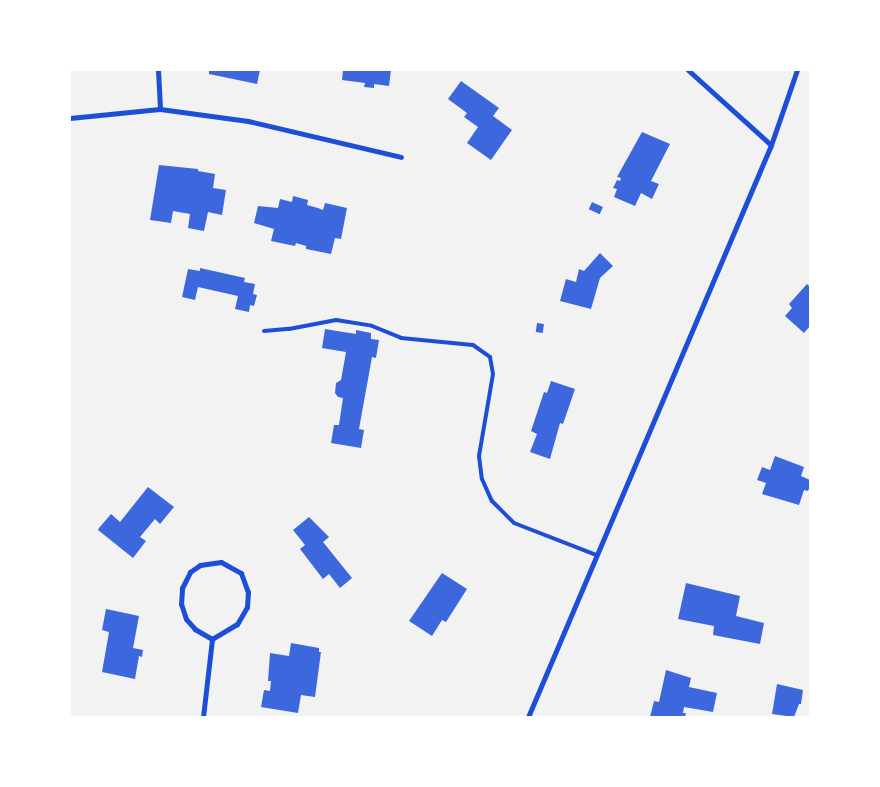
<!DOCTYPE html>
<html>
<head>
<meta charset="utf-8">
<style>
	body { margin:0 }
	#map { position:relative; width:880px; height:787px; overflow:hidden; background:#f2f2f2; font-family:Quicksand,sans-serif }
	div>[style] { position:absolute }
	.building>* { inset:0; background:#3d67dc; transform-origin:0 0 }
	.service>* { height:4px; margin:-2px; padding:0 2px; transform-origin:2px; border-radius:2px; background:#1d4ed8 }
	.minor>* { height:5px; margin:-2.5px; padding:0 2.5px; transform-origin:2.5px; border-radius:2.5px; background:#1d4ed8 }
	span { translate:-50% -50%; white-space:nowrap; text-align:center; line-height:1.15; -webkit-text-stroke:4px #fff; paint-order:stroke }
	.frame { position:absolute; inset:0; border:71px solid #fff; pointer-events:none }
</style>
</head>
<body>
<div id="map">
	<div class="building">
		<i style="clip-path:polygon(209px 70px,260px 70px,257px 84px,209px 74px)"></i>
		<i style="clip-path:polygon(343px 70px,391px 70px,389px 86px,374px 84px,374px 88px,364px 87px,365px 83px,342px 80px)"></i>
		<i style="clip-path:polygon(461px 81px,499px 108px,493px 116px,512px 130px,491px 160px,467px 143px,478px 127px,464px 117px,467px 113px,448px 99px)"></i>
		<i style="clip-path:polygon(642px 132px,670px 144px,651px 181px,659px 184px,652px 199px,641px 193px,635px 206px,614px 197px,617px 189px,613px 188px,617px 180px,620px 181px,621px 178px,617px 177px)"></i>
		<i style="clip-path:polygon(159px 165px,198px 169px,198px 171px,215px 174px,213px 188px,226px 190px,222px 215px,208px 212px,204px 231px,188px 228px,190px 214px,173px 211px,171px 223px,150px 220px)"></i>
		<i style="clip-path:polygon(293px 196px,308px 200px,307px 205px,318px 208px,323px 210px,325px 203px,347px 208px,341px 239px,335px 238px,331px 254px,306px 249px,306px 246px,296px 243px,295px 246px,271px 241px,274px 229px,254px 223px,258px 206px,278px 208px,280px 199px,292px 202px)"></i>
		<i style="left:592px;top:202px;width:12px;height:8px;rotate:24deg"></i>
		<i style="clip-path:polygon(600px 253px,613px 266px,600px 278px,591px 309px,560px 301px,566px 279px,576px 282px,579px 269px,584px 271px)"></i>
		<i style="clip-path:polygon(200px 268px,245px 278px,244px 282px,255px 284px,253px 294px,257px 295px,254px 306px,250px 305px,249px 312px,235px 309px,238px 296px,198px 287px,195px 300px,182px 297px,188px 269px,200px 271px)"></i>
		<i style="clip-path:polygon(807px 284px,810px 287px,810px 326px,804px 333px,785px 316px,792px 308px,789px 304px)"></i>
		<i style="left:537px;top:323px;width:7px;height:9px;rotate:8deg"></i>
		<i style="clip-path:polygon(325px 329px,356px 334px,356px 330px,371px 333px,371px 339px,379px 340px,376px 358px,372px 357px,359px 429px,364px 430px,361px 448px,331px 443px,334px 425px,339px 425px,343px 398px,338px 397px,335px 393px,336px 383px,341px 380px,346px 352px,322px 348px)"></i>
		<i style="clip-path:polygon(551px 381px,575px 389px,563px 424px,560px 423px,550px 459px,530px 452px,537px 434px,531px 431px,544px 392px,547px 393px)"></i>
		<i style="clip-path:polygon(775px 456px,804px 467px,801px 476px,810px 480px,810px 486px,808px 491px,804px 490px,799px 505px,762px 494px,766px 483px,757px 480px,762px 467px,770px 470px)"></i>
		<i style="clip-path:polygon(148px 487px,174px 507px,160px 524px,155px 519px,140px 537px,146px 541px,133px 558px,98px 530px,99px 528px,111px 514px,120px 522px)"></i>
		<i style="clip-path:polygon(309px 517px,329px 537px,323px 542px,352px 578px,340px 588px,329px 574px,323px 579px,300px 549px,305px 545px,293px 530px)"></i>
		<i style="clip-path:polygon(442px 573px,467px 589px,446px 622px,442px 620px,432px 636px,409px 621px)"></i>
		<i style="clip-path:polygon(686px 583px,740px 596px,736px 616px,764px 623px,760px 644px,713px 635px,714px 626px,678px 619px)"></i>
		<i style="clip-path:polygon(106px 609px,139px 616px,133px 648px,143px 650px,142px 657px,139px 656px,135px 679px,102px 672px,109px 632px,102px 630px)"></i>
		<i style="clip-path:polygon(291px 643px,319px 648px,319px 652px,321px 652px,315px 697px,301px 695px,298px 713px,261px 707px,264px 690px,270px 691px,271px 681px,268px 681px,270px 653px,289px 656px)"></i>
		<i style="clip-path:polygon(666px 670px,691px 678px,689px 687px,717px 693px,713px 712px,684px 707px,683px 713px,686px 713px,685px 717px,650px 717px,654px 701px,659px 702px)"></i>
		<i style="clip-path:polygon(777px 684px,803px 690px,801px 704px,799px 704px,794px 717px,772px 714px)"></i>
	</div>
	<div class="service">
		<i style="left:264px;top:331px;width:25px;rotate:-5deg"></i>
		<i style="left:289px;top:329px;width:48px;rotate:-10.8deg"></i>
		<i style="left:336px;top:320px;width:36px;rotate:9deg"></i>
		<i style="left:372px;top:326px;width:31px;rotate:22deg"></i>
		<i style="left:401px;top:338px;width:72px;rotate:5.6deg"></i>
		<i style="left:473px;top:345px;width:21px;rotate:35deg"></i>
		<i style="left:490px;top:357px;width:17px;rotate:80deg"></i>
		<i style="left:493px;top:374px;width:83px;rotate:99.7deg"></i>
		<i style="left:479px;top:456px;width:23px;rotate:83deg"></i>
		<i style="left:482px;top:479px;width:24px;rotate:66deg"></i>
		<i style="left:492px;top:501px;width:31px;rotate:45deg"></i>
		<i style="left:514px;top:523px;width:88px;rotate:21.3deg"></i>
	</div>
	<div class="minor">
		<i style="left:158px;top:70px;width:39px;rotate:87deg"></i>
		<i style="left:688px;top:70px;width:112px;rotate:42.1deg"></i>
		<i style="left:70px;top:118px;width:90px;rotate:-5.7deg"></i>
		<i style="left:160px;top:109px;width:89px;rotate:7.8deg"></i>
		<i style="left:248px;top:121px;width:157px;rotate:13.2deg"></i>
		<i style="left:221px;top:562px;width:23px;rotate:29deg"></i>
		<i style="left:241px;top:573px;width:20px;rotate:70deg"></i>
		<i style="left:248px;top:592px;width:15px;rotate:94deg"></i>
		<i style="left:247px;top:607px;width:20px;rotate:120deg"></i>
		<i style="left:237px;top:624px;width:29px;rotate:149deg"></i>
		<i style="left:212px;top:639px;width:20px;rotate:-150deg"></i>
		<i style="left:195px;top:629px;width:13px;rotate:-132deg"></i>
		<i style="left:186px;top:619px;width:16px;rotate:-108deg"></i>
		<i style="left:181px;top:604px;width:16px;rotate:-86deg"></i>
		<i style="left:182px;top:588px;width:18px;rotate:-63deg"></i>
		<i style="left:190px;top:572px;width:12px;rotate:-35deg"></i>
		<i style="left:200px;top:565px;width:21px;rotate:-8deg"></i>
		<i style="left:203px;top:717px;width:79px;rotate:-83.4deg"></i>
		<i style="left:528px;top:717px;width:621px;rotate:-66.98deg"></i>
		<i style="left:771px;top:145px;width:79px;rotate:-70.9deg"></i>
	</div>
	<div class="frame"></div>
</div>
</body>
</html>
